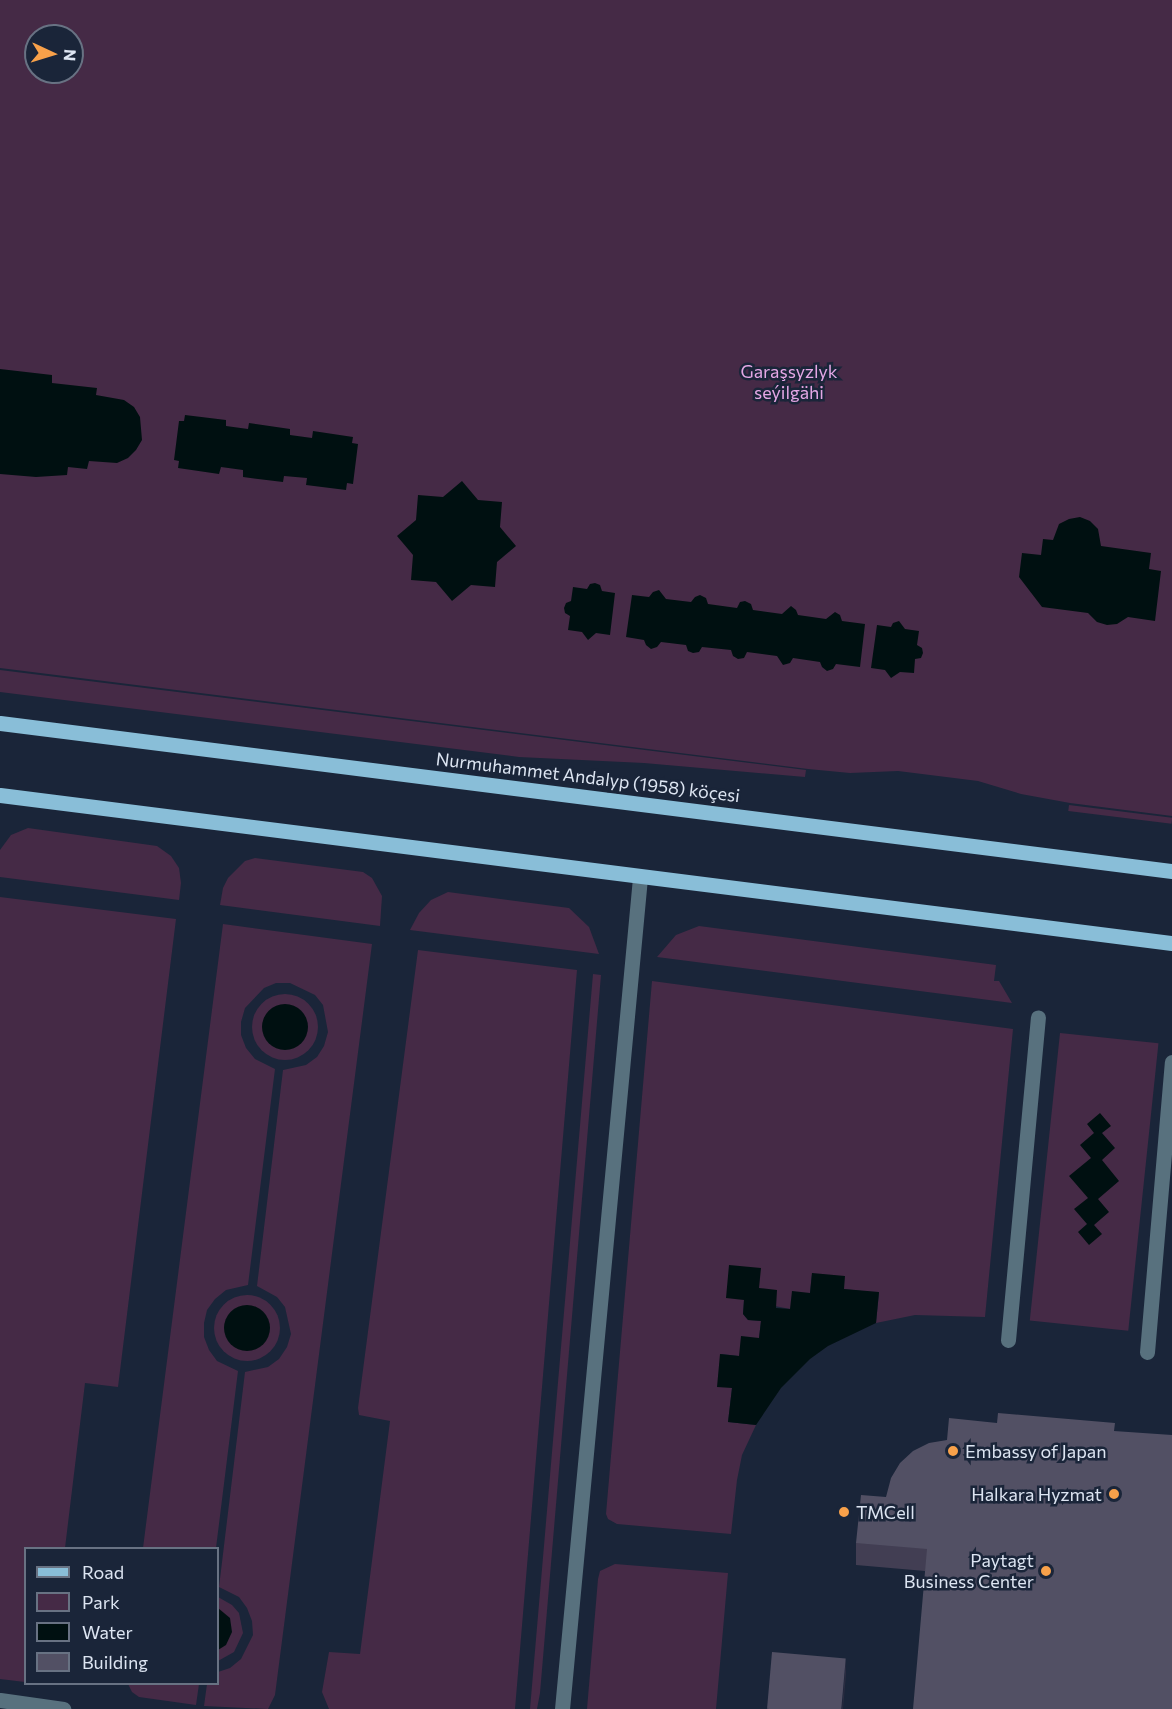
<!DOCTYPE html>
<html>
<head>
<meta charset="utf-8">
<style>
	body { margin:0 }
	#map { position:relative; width:1172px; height:1709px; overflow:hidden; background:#1a2539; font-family:Commissioner,sans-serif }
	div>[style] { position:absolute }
	.green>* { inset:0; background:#452a46; transform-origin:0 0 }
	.round { border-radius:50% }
	.water>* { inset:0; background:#001011 }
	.minor>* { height:15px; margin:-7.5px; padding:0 7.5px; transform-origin:7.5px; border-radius:7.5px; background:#58717e }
	.major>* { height:15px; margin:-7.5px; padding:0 7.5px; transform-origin:7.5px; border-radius:7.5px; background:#89bed8 }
	.wall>* { inset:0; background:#423e53 }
	.shaded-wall>* { inset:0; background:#2b2c41 }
	.building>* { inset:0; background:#525064; transform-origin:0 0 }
	.dots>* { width:16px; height:16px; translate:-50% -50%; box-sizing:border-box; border:3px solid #1a2539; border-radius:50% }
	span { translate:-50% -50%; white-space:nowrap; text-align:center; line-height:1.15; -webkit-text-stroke:5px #1a2539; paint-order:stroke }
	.park-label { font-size:18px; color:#e4a7e5 }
	.street-label { font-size:18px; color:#dde5f2 }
	.poi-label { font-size:18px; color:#dde5f2 }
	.left { translate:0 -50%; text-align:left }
	.right { translate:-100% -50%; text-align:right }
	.legend { position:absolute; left:24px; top:1547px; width:195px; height:138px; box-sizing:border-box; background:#1a2539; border:2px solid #687283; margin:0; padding:8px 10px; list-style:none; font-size:18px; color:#dde5f2 }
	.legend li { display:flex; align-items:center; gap:12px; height:30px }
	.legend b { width:30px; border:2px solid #687283 }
	.north { position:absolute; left:24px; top:24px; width:60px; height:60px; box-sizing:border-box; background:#1a2539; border:2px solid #687283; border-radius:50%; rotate:94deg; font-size:16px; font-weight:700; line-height:24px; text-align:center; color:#dde5f2 }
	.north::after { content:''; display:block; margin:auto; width:21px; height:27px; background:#f8a14a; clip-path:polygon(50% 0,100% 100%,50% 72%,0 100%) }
</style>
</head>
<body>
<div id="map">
	<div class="green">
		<i style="clip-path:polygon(evenodd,0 0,1172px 0,1172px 816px,1070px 803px,1021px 794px,978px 781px,898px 771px,850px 773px,808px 769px,0 668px,0 0,36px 36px,72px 36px,72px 72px,36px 72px,36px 36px)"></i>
		<i style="clip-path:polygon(0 670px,806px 770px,805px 777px,644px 763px,519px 757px,0 692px)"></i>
		<i style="left:1069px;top:805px;width:104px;height:6px;rotate:7deg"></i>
		<i style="clip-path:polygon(28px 828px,157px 846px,171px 856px,179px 868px,181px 883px,179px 900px,0 877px,0 850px,11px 835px)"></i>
		<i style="clip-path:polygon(255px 858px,363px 872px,372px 878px,382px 896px,380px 926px,220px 905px,223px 888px,228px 878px,245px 861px)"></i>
		<i style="clip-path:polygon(448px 892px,569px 908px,589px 927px,599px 954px,410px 930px,419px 913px,431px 900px)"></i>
		<i style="clip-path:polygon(0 897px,176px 919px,118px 1387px,85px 1383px,65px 1548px,26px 1548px,25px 1682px,0 1679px)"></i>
		<i style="clip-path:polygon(223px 924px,372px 944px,275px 1695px,268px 1709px,204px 1706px,207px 1684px,218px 1684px,218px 1672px,230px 1668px,241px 1659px,253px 1635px,252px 1621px,247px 1608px,239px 1597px,219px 1587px,245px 1372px,268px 1367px,279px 1359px,287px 1347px,291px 1334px,285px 1307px,277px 1297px,257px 1286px,283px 1070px,306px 1065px,317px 1057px,324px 1046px,328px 1032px,323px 1005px,315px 995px,290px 983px,276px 983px,264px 988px,245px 1008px,241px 1022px,241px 1035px,246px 1048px,255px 1059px,275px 1069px,248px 1285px,226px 1290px,215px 1299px,207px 1310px,204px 1323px,204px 1337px,209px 1350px,217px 1361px,238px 1371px,216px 1548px,143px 1548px)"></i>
		<i style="clip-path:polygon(699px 926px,996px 965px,994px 981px,999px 981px,1012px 1003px,657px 957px,676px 935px)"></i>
		<i style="clip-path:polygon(418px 950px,577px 970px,515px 1709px,329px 1709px,322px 1692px,329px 1652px,360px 1654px,390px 1421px,359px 1415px,358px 1408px)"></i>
		<i style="clip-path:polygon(593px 974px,601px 975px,540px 1693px,537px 1709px,530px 1709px)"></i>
		<i style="clip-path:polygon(652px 981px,1013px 1029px,985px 1317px,915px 1315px,876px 1323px,879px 1293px,844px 1289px,812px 1273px,810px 1293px,790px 1309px,744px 1300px,743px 1314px,748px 1320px,761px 1321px,759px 1338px,739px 1356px,721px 1354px,732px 1388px,728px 1422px,756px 1425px,742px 1455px,737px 1480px,731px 1534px,617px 1524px,608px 1519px,606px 1514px)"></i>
		<i class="round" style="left:252px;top:994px;width:66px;height:66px"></i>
		<i style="left:1060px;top:1033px;width:99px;height:289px;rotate:6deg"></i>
		<i class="round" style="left:214px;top:1295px;width:66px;height:66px"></i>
		<i style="clip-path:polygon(615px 1564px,728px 1573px,716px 1709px,587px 1709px,598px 1579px,600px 1571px)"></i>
		<i style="clip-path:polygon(218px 1597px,232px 1605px,239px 1613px,243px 1633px,234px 1652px,218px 1661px)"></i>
		<i style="clip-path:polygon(128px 1684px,199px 1684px,196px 1705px,139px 1697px,132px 1692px)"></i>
	</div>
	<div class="water">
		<i style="clip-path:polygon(0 369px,52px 375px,52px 383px,97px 388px,96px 395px,124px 400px,134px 407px,140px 417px,142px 440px,136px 450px,128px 458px,117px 463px,89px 461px,87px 469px,68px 467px,67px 475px,36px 477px,0 474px)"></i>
		<i style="clip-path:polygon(185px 415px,226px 420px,226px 426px,248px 429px,249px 423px,290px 429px,290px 435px,312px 438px,313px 431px,353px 437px,352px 443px,358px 444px,353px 484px,347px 483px,346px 490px,306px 485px,307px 478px,284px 476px,283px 482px,243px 477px,243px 470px,221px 467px,219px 474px,178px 468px,179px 461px,174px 460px,179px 421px,184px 421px)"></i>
		<i style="clip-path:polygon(462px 481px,478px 500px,502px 502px,500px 527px,516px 546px,497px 562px,495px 587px,471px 585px,452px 601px,436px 582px,411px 580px,413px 555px,397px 536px,416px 520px,418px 495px,443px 497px)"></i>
		<i style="clip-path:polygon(1080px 517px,1090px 521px,1098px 529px,1101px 546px,1151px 553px,1149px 569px,1161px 571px,1155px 621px,1128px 617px,1117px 624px,1107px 625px,1097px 622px,1088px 613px,1042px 607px,1019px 577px,1022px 553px,1041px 555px,1043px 539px,1053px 540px,1059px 524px,1069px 519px)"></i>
		<i style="clip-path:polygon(595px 583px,600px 585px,602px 591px,615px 593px,610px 635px,596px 633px,588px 640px,582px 632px,568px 630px,570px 616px,565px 613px,564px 608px,566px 603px,571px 601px,573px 587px,587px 589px,590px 584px)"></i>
		<i style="clip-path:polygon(659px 590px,666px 599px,691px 602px,695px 597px,700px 595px,706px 598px,708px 604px,737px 608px,740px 602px,745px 601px,751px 604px,753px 610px,782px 614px,791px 606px,796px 610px,798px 615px,826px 619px,835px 612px,840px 615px,842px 621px,865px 624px,860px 667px,836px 664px,833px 669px,827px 671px,822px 667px,820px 662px,793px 658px,790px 663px,783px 665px,777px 656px,747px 652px,744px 658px,738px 659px,733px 656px,731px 650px,702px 647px,699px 652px,693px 653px,688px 651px,686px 645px,661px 642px,657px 647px,651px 649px,646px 645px,644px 640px,626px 637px,632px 595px,649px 597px,653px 592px)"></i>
		<i style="clip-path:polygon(899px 621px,905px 629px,919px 631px,917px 645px,922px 648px,923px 653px,921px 658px,915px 659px,914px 673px,900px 672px,891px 678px,885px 670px,871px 668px,877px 625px,891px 627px,893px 623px)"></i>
		<i class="round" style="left:262px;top:1004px;width:46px;height:46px"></i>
		<i style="clip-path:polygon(1100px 1113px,1111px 1126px,1102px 1133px,1115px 1148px,1102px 1160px,1119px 1181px,1098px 1199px,1109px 1212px,1094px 1225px,1102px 1234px,1089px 1245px,1078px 1232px,1087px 1224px,1074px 1209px,1088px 1198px,1069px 1176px,1091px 1158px,1080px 1145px,1094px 1133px,1087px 1124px)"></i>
		<i style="clip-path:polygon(729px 1265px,761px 1268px,759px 1288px,777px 1290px,776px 1308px,790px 1309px,792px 1291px,810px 1293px,812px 1273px,845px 1276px,844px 1289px,879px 1292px,876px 1323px,828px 1346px,810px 1359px,781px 1388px,756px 1425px,728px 1422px,732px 1388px,717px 1387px,720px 1354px,739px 1356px,741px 1336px,759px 1338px,761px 1321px,748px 1320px,743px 1314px,744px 1300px,726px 1298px)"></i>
		<i class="round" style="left:224px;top:1305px;width:46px;height:46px"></i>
		<i style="clip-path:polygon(218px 1608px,230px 1618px,232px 1632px,226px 1645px,218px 1650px)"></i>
	</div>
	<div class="minor">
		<i style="left:1008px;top:1340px;width:324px;rotate:-84.7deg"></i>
		<i style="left:1147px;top:1352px;width:291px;rotate:-85.1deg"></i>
		<i style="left:0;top:1700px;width:64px;rotate:8.1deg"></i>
		<i style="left:562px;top:1709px;width:836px;rotate:-84.64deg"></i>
	</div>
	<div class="major">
		<i style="left:0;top:723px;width:1181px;rotate:7.2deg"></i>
		<i style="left:0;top:795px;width:1181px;rotate:7.2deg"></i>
	</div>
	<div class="wall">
		<i style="clip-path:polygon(1115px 1423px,925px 1571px,856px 1565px,856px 1543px,886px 1497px,947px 1440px)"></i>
	</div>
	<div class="shaded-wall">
		<i style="clip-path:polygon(846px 1658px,846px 1675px,843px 1709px,842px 1709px)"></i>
	</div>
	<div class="building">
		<i style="clip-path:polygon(998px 1413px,1115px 1423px,1114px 1431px,1172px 1435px,1172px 1709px,913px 1709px,927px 1549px,856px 1543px,861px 1495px,886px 1497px,891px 1478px,900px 1463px,913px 1451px,929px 1443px,947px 1440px,949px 1418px,997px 1423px)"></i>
		<i style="left:772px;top:1652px;width:74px;height:57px;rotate:5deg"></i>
	</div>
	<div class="dots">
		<i style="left:953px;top:1451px;background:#f8a14a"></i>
		<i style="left:1114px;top:1494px;background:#f8a14a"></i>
		<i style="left:844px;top:1512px;background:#f8a14a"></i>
		<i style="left:1046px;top:1571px;background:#f8a14a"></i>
	</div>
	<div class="park-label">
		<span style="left:789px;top:382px">Garaşsyzlyk<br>seýilgähi</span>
	</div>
	<div class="street-label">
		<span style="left:588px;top:777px;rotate:7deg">Nurmuhammet Andalyp (1958) köçesi</span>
	</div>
	<div class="poi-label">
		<span class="left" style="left:965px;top:1451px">Embassy of Japan</span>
		<span class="right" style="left:1102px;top:1494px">Halkara Hyzmat</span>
		<span class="left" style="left:856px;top:1512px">TMCell</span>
		<span class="right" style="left:1034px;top:1571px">Paytagt<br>Business Center</span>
	</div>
	<ul class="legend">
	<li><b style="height:8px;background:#89bed8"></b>Road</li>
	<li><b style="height:16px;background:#452a46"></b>Park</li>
	<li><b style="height:16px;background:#001011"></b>Water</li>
	<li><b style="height:16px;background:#525064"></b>Building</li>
	</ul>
	<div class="north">N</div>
</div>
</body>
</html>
